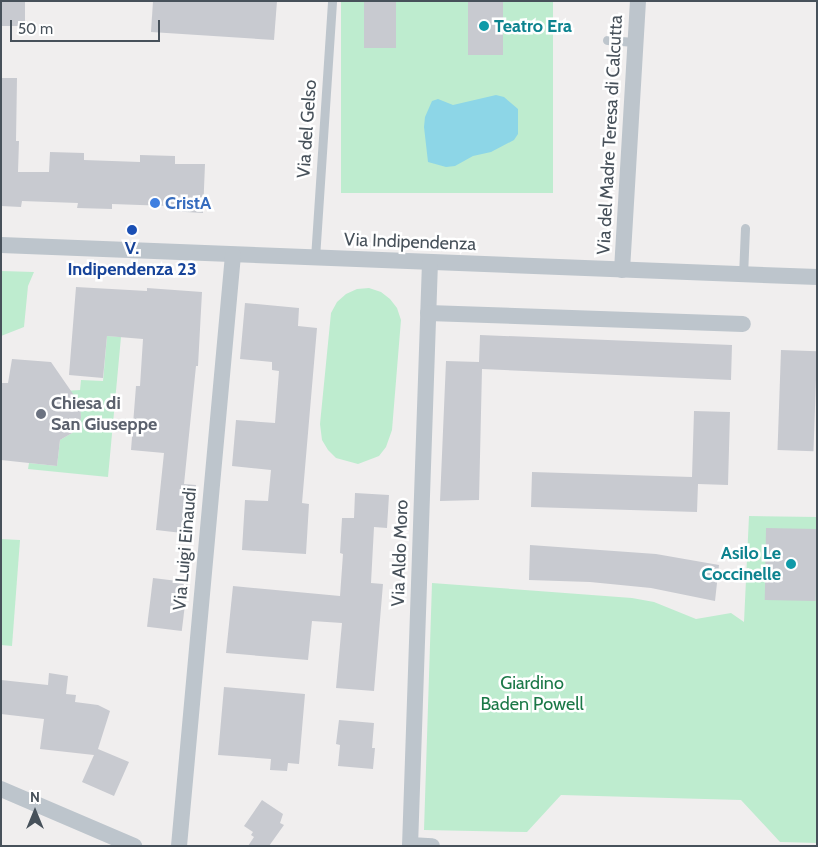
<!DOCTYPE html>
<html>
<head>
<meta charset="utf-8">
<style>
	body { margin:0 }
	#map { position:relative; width:818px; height:847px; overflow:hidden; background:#f0eeee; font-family:Cabin,sans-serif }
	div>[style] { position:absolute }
	.green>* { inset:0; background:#beeccf; transform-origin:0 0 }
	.water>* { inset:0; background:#8dd6e7 }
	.building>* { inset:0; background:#c8cad0; transform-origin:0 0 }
	.lane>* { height:9px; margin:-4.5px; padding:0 4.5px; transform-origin:4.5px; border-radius:4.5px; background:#bdc5cc }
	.street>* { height:16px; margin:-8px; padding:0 8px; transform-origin:8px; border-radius:8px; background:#bdc5cc }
	.dots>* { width:14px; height:14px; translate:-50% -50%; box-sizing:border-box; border:2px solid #fff; border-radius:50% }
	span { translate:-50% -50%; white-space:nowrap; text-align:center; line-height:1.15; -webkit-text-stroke:5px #fff; paint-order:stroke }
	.culture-label { font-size:18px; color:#0d838f; font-weight:700 }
	.left { translate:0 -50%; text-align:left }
	.right { translate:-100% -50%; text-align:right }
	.street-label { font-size:18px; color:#47515a }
	.shop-label { font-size:18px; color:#366cbe; font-weight:700 }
	.transit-label { font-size:18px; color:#164399; font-weight:700 }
	.worship-label { font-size:18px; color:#5b616d; font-weight:700 }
	.park-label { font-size:18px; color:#1b7847 }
	.frame { position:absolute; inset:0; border:2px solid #47515a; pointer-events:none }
	.north { position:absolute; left:10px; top:787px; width:50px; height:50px; -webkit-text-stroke:4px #fff; paint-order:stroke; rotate:0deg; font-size:14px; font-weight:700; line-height:20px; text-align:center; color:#47515a }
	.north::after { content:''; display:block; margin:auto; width:18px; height:22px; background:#47515a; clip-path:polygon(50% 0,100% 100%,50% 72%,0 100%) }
	.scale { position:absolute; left:10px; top:20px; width:150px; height:22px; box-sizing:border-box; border:2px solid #47515a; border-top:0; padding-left:6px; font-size:15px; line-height:18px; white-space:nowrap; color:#47515a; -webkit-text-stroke:4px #fff; paint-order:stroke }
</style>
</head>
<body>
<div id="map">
	<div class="green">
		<i style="left:341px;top:1px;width:212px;height:192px"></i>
		<i style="clip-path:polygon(1px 271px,34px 272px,28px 286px,24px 327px,1px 336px)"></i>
		<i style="clip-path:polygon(369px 288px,381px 292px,390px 299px,397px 308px,401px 320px,400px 332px,392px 430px,386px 447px,379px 456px,358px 464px,336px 458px,328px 450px,322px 440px,320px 424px,331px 313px,337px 302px,346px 294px,357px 289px)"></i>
		<i style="clip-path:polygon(107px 336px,121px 337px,108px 477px,28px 469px,29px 463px,57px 466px,60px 440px,72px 433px,81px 418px,79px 404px,64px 391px,80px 390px,81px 380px,103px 381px)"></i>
		<i style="clip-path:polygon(749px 516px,817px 517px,817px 843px,780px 842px,741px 800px,561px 795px,527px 832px,424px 830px,432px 583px,632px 598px,654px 602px,696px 619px,731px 613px,744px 622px)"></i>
		<i style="clip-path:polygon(1px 539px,20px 540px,12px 646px,1px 645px)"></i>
	</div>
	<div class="water">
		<i style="clip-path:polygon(496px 95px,504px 97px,518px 109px,518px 134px,514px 140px,491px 152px,473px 156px,455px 166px,446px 167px,428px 162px,424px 127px,425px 117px,432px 101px,438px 99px,453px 105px)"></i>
	</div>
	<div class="building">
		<i style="left:1px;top:1px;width:24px;height:25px"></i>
		<i style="clip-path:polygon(153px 1px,277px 1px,274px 40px,151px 32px)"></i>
		<i style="left:364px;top:1px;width:32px;height:47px"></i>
		<i style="left:468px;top:1px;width:35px;height:54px"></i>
		<i style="clip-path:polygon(1px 78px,17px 78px,16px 141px,19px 141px,18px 172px,49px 172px,50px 152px,84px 153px,84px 160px,140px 162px,140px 155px,175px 156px,175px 164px,205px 164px,203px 213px,168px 211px,168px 206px,112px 204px,112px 209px,77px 208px,78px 203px,22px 201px,21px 207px,1px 206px)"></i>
		<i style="clip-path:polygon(76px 287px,147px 291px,147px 288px,202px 292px,198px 366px,196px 366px,184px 484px,196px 485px,191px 534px,156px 530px,164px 453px,131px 450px,136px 386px,140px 386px,143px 339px,107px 336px,103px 378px,69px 375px)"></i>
		<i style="clip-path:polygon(245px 303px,299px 308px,298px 326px,317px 328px,302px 503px,309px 504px,306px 554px,242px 550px,245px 500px,268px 501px,271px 470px,232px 466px,236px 420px,275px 423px,279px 371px,272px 370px,272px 362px,240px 359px)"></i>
		<i style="clip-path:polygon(480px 335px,732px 345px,731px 380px,482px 369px,479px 500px,440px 501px,446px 361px,479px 362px)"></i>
		<i style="left:781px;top:350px;width:36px;height:100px;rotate:2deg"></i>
		<i style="clip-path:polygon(12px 359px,51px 362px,80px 404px,81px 418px,78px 426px,72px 433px,60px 440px,57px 466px,1px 460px,1px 383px,8px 383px)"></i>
		<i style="clip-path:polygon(694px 411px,730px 412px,728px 485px,698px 484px,697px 512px,531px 507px,532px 472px,692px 477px)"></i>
		<i style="clip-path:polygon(355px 493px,389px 495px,387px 528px,374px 527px,371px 583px,383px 584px,374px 691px,336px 688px,342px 623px,312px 621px,308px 660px,226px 653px,233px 586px,340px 596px,343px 554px,340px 553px,342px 518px,354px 518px)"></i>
		<i style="left:766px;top:528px;width:51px;height:72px;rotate:1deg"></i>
		<i style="clip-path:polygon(530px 545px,656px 554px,719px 565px,715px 601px,651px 588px,590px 582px,529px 580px)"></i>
		<i style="left:153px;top:578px;width:35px;height:49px;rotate:7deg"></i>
		<i style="clip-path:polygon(49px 673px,68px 676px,66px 694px,76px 695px,75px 702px,98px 705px,110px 711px,98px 749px,129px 762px,114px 796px,82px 782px,94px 755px,40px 749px,44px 719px,1px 714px,1px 680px,48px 685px)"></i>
		<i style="clip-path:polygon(224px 687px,305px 694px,299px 764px,288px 763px,287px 771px,270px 770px,271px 759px,218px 755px)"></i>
		<i style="clip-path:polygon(339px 720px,374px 723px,372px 748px,375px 748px,373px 769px,338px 766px,340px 745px,336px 744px)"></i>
		<i style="clip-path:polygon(262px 800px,283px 814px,280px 823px,284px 825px,269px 846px,248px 846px,254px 837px,251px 835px,253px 832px,244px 826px)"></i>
	</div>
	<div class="lane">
		<i style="left:607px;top:40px;width:28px;rotate:4deg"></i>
		<i style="left:315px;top:258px;width:258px;rotate:-86.2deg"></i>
		<i style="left:743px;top:276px;width:48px;rotate:-87.6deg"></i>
	</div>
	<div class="street">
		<i style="left:1px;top:245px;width:817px;rotate:2.25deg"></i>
		<i style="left:430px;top:262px;width:583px;rotate:91.96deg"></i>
		<i style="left:410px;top:845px;width:22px;rotate:3deg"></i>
		<i style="left:622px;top:270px;width:269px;rotate:-86.6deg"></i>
		<i style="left:428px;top:313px;width:315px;rotate:2deg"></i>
		<i style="left:1px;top:789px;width:145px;rotate:23.2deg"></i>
		<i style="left:179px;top:846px;width:593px;rotate:-84.78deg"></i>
	</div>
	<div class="dots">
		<i style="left:484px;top:26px;background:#0f9aa8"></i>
		<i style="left:155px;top:203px;background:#3f7fe0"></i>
		<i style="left:132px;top:230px;background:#1a4fb4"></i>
		<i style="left:41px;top:414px;background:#6b7280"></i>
		<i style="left:791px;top:564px;background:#0f9aa8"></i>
	</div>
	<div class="culture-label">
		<span class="left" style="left:494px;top:26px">Teatro Era</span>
		<span class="right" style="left:781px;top:564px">Asilo Le<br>Coccinelle</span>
	</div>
	<div class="street-label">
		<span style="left:307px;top:129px;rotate:-86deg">Via del Gelso</span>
		<span style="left:610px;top:135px;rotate:-87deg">Via del Madre Teresa di Calcutta</span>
		<span style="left:410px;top:242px;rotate:2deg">Via Indipendenza</span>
		<span style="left:185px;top:549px;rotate:-85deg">Via Luigi Einaudi</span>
		<span style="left:400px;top:553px;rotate:-88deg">Via Aldo Moro</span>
	</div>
	<div class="shop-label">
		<span class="left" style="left:165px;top:203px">CristA</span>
	</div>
	<div class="transit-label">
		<span style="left:132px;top:259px">V.<br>Indipendenza 23</span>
	</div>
	<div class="worship-label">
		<span class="left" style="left:51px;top:414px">Chiesa di<br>San Giuseppe</span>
	</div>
	<div class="park-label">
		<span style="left:532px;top:694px">Giardino<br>Baden Powell</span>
	</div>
	<div class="frame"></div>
	<div class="north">N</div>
	<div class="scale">50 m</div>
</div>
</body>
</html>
